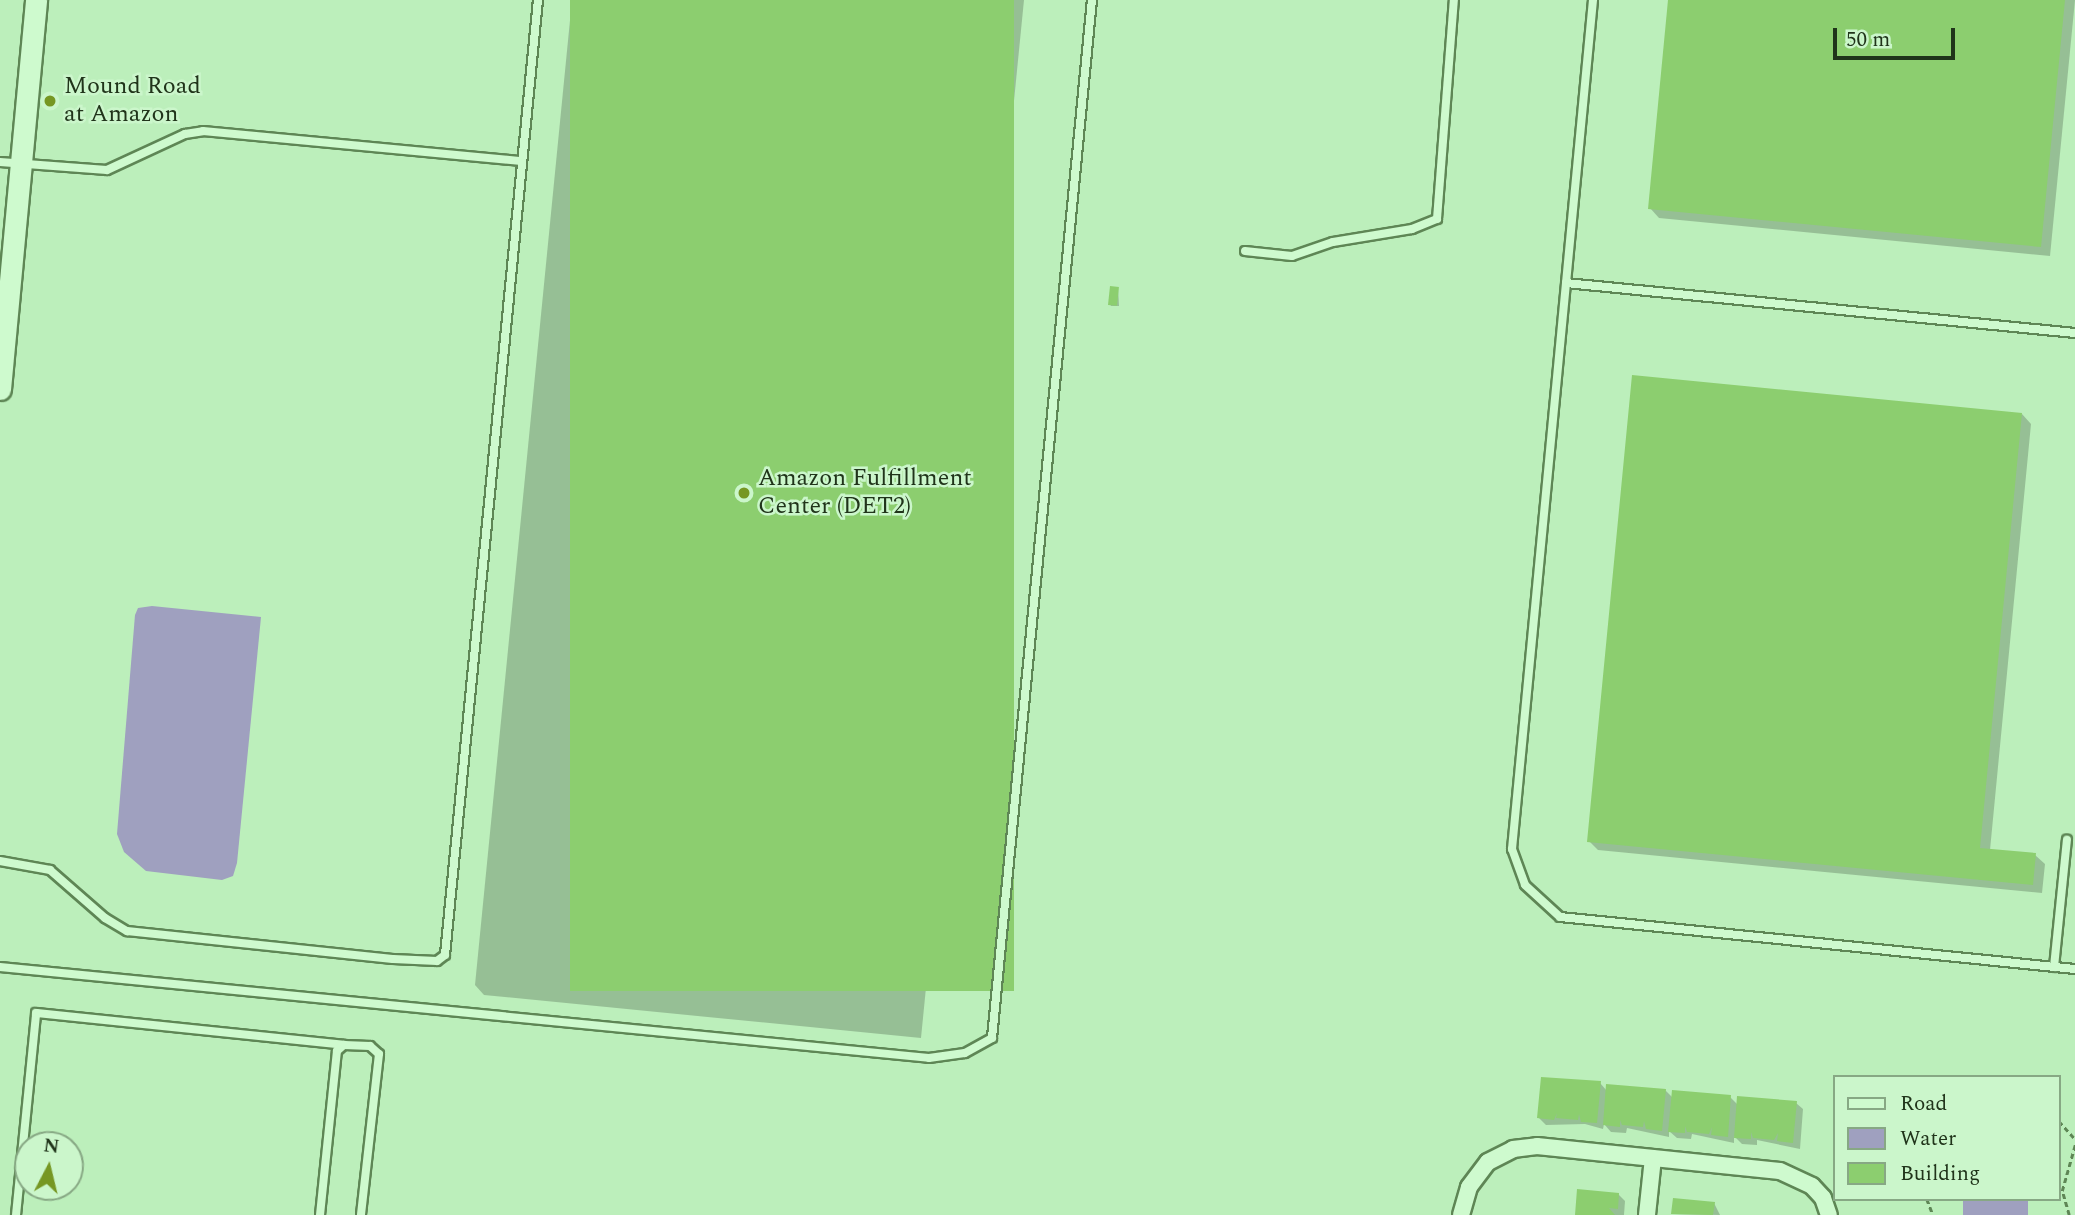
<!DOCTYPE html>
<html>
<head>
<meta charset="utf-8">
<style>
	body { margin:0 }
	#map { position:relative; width:2075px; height:1215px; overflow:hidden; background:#bcefbb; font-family:Spectral,serif }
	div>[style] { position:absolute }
	.water>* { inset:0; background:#9fa0bf; transform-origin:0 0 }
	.shadow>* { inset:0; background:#0003 }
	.building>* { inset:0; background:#8cce6f; transform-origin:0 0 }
	.path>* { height:2.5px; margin-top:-1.25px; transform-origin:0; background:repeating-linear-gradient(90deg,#5e8655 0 5px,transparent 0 8.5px) }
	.roads { filter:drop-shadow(2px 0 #5e8655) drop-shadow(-2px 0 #5e8655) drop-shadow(0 2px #5e8655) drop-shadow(0 -2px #5e8655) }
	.service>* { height:8px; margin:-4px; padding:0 4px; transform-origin:4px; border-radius:4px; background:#ceface }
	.minor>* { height:16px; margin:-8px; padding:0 8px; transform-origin:8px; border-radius:8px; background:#ceface }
	.tertiary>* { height:21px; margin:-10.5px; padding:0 10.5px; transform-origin:10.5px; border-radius:10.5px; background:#ceface }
	.dots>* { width:19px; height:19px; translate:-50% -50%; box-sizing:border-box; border:4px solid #cbf6cb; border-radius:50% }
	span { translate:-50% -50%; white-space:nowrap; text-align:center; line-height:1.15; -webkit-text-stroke:5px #cbf6cb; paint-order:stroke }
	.poi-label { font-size:24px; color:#20341a }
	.left { translate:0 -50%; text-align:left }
	.legend { position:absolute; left:1833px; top:1075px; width:228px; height:126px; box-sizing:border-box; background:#cbf6cb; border:2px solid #87a884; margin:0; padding:9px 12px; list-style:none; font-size:21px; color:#20341a }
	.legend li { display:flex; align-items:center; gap:14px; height:35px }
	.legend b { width:35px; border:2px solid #87a884 }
	.north { position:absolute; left:14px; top:1131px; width:70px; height:70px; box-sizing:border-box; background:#cbf6cb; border:2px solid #87a884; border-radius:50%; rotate:7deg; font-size:19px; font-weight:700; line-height:28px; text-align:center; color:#20341a }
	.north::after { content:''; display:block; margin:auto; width:24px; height:32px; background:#769723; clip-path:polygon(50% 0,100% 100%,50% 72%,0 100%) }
	.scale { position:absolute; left:1833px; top:28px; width:122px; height:32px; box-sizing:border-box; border:4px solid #20341a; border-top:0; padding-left:9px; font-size:21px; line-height:24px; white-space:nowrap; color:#20341a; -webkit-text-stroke:5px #cbf6cb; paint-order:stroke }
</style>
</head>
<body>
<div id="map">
	<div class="water">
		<i style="clip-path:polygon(152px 606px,261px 617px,237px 863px,233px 876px,222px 880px,146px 871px,124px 852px,117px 834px,135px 615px,138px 608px)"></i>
		<i style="left:1963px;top:1199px;width:65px;height:16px"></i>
	</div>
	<div class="shadow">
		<i style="clip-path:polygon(572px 0,1024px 0,921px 1038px,484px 995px,475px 985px)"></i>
		<i style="clip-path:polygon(1670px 0,2075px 0,2050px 256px,1659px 218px,1650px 208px)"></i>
		<i style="clip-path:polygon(1118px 288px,1119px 306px,1111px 306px,1110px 304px)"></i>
		<i style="clip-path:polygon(2022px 414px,2031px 424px,1990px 850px,2035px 855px,2045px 864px,2042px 893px,1598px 850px,1589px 841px)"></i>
		<i style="clip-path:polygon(1600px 1083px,1607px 1091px,1665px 1090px,1673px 1098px,1730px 1097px,1738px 1105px,1796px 1103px,1803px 1109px,1800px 1149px,1757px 1140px,1757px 1145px,1742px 1144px,1734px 1136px,1734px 1143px,1692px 1134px,1691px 1139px,1677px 1138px,1669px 1131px,1669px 1137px,1627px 1128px,1626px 1133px,1611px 1132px,1604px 1124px,1603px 1129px,1585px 1124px,1546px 1125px,1539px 1118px)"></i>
		<i style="clip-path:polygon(1618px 1194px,1625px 1201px,1624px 1215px,1576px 1215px)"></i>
		<i style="clip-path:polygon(1714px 1203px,1720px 1215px,1673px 1214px)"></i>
	</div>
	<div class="building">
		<i style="left:570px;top:0;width:444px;height:991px"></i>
		<i style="clip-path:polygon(1668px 0,2065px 0,2041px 247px,1648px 209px)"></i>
		<i style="left:1110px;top:286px;width:9px;height:19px;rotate:6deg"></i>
		<i style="clip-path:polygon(1632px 375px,2022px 413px,1980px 848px,2036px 853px,2033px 885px,1587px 842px)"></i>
		<i style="clip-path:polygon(1541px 1077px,1601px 1081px,1597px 1123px,1581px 1122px,1579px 1114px,1578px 1120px,1556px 1118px,1557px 1113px,1554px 1120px,1537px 1118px)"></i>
		<i style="clip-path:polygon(1606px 1084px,1666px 1089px,1662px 1131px,1646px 1129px,1644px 1121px,1643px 1127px,1622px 1125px,1620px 1120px,1620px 1127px,1603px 1125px)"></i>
		<i style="clip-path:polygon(1672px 1090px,1731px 1095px,1728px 1137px,1711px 1135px,1712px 1127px,1709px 1134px,1687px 1132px,1685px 1126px,1685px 1133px,1668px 1132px)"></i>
		<i style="clip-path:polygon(1737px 1096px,1797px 1101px,1793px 1143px,1777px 1141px,1778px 1133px,1774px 1140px,1753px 1138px,1751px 1132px,1751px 1139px,1734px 1138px)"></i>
		<i style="clip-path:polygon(1577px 1189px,1619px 1193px,1618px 1209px,1609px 1208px,1615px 1215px,1575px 1215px)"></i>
		<i style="clip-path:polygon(1673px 1198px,1715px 1202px,1713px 1215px,1671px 1214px)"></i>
	</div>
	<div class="path">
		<i style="left:2059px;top:1121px;width:24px;rotate:48deg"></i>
		<i style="left:1927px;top:1199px;width:17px;rotate:69deg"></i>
		<i style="left:2069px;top:1215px;width:25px;rotate:-106deg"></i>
		<i style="left:2062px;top:1191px;width:48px;rotate:-74.2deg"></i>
	</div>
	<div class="roads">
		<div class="service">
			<i style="left:1593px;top:0;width:853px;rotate:95.45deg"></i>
			<i style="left:1512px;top:849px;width:38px;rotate:70deg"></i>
			<i style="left:1525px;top:885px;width:47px;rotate:42.4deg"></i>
			<i style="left:1560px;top:917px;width:518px;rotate:5.77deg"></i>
			<i style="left:0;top:162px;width:107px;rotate:4.3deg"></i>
			<i style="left:107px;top:170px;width:86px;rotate:-24.8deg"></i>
			<i style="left:185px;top:134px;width:18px;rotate:-9deg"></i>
			<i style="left:203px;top:131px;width:320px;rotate:5.4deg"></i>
			<i style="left:1245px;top:251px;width:47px;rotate:6.1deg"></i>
			<i style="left:1292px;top:256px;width:43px;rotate:-18.9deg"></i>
			<i style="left:1333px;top:242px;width:80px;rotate:-9.3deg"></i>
			<i style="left:1412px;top:229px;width:27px;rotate:-22deg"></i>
			<i style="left:1437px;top:219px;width:220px;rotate:-85.6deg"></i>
			<i style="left:1566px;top:283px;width:511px;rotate:5.61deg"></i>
			<i style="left:0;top:861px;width:51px;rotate:10.2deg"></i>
			<i style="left:50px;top:870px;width:73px;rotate:41.1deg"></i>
			<i style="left:105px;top:918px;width:26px;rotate:31deg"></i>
			<i style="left:127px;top:931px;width:267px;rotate:6deg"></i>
			<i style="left:393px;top:959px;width:44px;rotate:2.6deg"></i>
			<i style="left:437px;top:961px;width:10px;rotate:-37deg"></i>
			<i style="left:445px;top:955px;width:960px;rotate:-84.44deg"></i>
			<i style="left:0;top:967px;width:933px;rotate:5.59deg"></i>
			<i style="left:929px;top:1058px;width:36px;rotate:-8deg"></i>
			<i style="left:965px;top:1053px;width:31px;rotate:-29deg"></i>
			<i style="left:992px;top:1038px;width:1043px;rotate:-84.5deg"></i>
			<i style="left:2054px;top:967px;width:128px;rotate:-84.2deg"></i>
			<i style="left:16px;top:1215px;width:203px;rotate:-84.3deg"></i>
			<i style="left:36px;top:1013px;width:310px;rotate:5.9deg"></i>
			<i style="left:320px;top:1215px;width:165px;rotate:-84.1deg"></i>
			<i style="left:337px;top:1051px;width:9px;rotate:-41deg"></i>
			<i style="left:344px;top:1045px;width:26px;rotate:2deg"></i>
			<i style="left:370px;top:1046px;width:12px;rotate:42deg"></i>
			<i style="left:379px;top:1054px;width:162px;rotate:96.4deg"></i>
		</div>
		<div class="minor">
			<i style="left:1461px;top:1215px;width:29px;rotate:-74deg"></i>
			<i style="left:1469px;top:1187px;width:31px;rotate:-53deg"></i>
			<i style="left:1488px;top:1162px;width:28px;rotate:-27deg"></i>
			<i style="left:1513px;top:1149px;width:24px;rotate:-7deg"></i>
			<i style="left:1537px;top:1146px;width:244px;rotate:5.9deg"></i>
			<i style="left:1780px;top:1171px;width:35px;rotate:25deg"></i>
			<i style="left:1812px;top:1186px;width:16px;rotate:47deg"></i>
			<i style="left:1823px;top:1198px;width:18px;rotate:71deg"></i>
			<i style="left:1647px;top:1215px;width:57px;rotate:-84deg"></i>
		</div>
		<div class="tertiary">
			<i style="left:0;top:389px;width:391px;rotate:-84.7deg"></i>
		</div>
	</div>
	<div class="dots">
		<i style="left:50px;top:101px;background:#769723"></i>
		<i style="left:744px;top:493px;background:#769723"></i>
	</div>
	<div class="poi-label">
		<span class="left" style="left:64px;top:101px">Mound Road<br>at Amazon</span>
		<span class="left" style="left:758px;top:493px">Amazon Fulfillment<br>Center (DET2)</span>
	</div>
	<ul class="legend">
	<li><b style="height:9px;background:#ceface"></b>Road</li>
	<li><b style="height:19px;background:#9fa0bf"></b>Water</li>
	<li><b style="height:19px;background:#8cce6f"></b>Building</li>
	</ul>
	<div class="north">N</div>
	<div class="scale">50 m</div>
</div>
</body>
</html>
